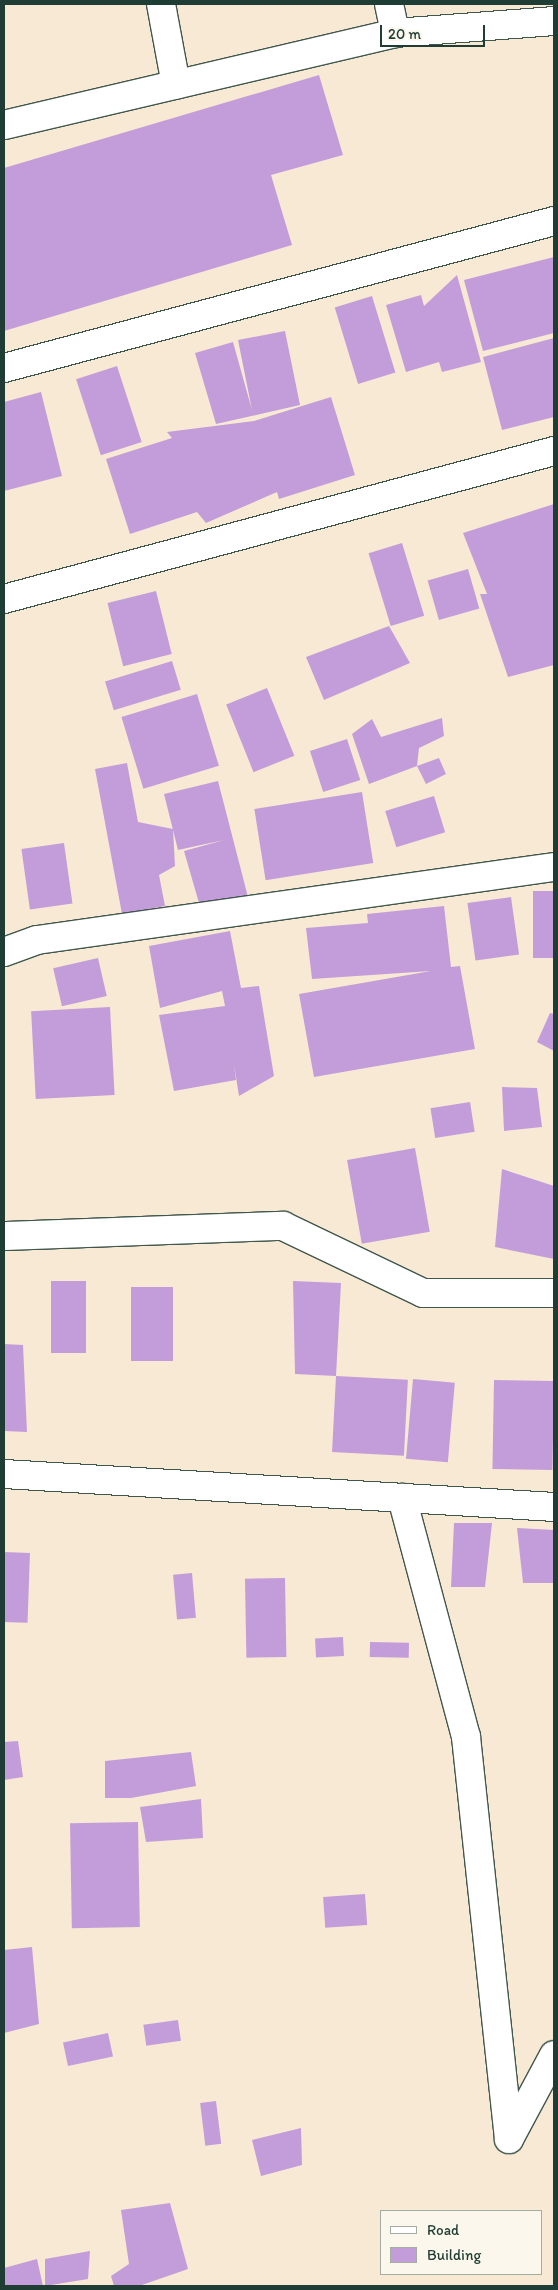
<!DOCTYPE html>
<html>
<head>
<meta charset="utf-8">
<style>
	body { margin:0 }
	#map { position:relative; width:558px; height:2290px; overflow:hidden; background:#f8e9d5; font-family:Itim,sans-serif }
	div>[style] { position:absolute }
	.building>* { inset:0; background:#c39dda; transform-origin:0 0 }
	.roads { filter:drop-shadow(1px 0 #40574c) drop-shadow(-1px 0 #40574c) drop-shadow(0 1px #40574c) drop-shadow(0 -1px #40574c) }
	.street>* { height:28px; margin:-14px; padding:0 14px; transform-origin:14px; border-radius:14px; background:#fff }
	span { translate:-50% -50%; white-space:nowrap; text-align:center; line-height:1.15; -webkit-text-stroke:4px #fbf7ec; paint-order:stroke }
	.frame { position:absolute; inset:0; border:5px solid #1f3d34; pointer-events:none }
	.legend { position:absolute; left:380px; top:2210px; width:162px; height:65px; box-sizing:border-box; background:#fbf7ec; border:1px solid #a3ada2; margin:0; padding:6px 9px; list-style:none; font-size:15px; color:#1f3d34 }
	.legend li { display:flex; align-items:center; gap:10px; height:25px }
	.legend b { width:25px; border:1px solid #a3ada2 }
	.scale { position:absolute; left:380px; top:25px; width:105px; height:22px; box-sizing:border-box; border:2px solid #1f3d34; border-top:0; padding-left:6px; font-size:15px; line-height:18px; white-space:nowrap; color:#1f3d34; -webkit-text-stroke:4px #fbf7ec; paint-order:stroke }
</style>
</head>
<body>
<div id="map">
	<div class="building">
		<i style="clip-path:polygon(319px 75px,343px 155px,271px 175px,292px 245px,4px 331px,4px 168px)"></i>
		<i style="clip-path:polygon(554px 257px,554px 333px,483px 351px,464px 280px)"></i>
		<i style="clip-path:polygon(457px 275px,481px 362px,442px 372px,439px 362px,406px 372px,386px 305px,421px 295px,424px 306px)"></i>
		<i style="left:372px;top:296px;width:80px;height:39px;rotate:73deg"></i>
		<i style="clip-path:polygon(285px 331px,300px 405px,216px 424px,195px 353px,233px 342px,252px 410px,238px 340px)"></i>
		<i style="clip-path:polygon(554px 338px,554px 417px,502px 430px,483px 357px)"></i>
		<i style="left:117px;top:366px;width:80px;height:43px;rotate:72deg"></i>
		<i style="clip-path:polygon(41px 392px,62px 476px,4px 491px,4px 402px)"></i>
		<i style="clip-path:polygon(331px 397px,355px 475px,279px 499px,277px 492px,206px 523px,197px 512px,130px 534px,106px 459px,172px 438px,167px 432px,254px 421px)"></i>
		<i style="clip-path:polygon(554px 504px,554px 665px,508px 677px,480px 594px,487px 594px,463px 533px)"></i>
		<i style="left:402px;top:543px;width:76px;height:35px;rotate:73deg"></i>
		<i style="left:468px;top:569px;width:41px;height:42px;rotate:74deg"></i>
		<i style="left:156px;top:591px;width:65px;height:50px;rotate:76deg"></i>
		<i style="clip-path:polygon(389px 626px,410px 663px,324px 700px,306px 657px)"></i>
		<i style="left:172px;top:661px;width:30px;height:70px;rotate:73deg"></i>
		<i style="left:267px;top:688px;width:73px;height:44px;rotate:68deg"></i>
		<i style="left:197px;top:694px;width:75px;height:79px;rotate:73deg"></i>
		<i style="clip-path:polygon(442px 718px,444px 736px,419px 748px,417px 766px,439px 758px,446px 774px,426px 784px,417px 766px,369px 784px,352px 734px,372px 719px,381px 737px)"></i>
		<i style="left:347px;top:739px;width:43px;height:39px;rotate:72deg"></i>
		<i style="clip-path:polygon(127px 763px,138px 822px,173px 829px,175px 866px,159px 875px,165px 906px,122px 914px,95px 769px)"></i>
		<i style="clip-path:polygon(218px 781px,248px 897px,201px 910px,184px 851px,224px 840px,178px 850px,164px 794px)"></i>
		<i style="left:362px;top:792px;width:72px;height:109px;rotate:81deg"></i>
		<i style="left:434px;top:796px;width:38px;height:51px;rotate:73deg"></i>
		<i style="left:64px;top:843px;width:61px;height:43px;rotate:82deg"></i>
		<i style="left:533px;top:891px;width:21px;height:67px"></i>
		<i style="left:511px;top:897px;width:58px;height:44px;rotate:82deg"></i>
		<i style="clip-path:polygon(444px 906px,451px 967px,460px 966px,475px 1049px,314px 1077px,299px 994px,431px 971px,312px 979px,306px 928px,368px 923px,367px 914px)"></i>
		<i style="clip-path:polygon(230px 931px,241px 988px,259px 986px,274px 1076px,239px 1096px,234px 1064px,236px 1080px,174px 1091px,159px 1015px,225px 1006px,222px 991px,160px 1008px,149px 946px)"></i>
		<i style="left:98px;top:958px;width:39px;height:46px;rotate:77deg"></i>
		<i style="left:110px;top:1007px;width:88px;height:79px;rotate:87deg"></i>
		<i style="clip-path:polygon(550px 1013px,554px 1014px,554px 1051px,537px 1042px)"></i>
		<i style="clip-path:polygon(502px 1087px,537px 1088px,542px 1127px,504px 1131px)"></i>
		<i style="left:470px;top:1102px;width:30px;height:40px;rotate:81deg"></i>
		<i style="left:415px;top:1148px;width:85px;height:69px;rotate:80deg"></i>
		<i style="clip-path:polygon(502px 1169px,554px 1186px,554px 1259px,495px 1247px)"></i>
		<i style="left:51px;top:1281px;width:35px;height:72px"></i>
		<i style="clip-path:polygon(293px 1281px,341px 1283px,336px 1376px,295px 1374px)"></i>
		<i style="left:131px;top:1287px;width:42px;height:74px"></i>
		<i style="clip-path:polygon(4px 1344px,23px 1345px,27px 1432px,4px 1431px)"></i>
		<i style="left:336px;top:1376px;width:72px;height:76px;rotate:3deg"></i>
		<i style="left:413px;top:1379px;width:42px;height:80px;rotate:5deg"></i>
		<i style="left:494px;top:1380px;width:60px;height:89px;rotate:1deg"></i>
		<i style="clip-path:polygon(454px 1523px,492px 1523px,485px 1587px,451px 1587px)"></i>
		<i style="clip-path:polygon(517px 1528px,554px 1530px,554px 1583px,523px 1583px)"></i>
		<i style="left:4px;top:1552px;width:26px;height:70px;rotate:2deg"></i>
		<i style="left:192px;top:1573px;width:45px;height:19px;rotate:85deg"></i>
		<i style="left:285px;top:1578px;width:79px;height:40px;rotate:89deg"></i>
		<i style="left:343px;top:1637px;width:19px;height:28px;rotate:87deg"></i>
		<i style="left:370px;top:1642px;width:39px;height:15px;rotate:1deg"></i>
		<i style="clip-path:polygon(18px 1741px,23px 1777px,4px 1780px,4px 1742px)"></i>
		<i style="clip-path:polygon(191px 1752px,196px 1786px,131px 1798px,105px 1798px,105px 1761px)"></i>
		<i style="clip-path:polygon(201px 1799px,203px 1838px,146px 1842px,140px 1807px)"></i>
		<i style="left:138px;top:1822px;width:105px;height:68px;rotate:89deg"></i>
		<i style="left:365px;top:1894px;width:31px;height:42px;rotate:86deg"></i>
		<i style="clip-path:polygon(32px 1947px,39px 2024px,4px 2033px,4px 1950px)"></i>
		<i style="left:178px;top:2020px;width:21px;height:35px;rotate:82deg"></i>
		<i style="left:108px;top:2033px;width:24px;height:46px;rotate:78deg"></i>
		<i style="left:216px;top:2101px;width:43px;height:16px;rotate:83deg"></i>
		<i style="clip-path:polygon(301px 2128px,302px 2165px,261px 2176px,252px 2140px)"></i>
		<i style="clip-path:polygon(170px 2203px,188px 2269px,139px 2286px,114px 2286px,111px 2276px,129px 2264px,121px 2210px)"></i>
		<i style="clip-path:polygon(90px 2251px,88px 2279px,45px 2286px,45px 2259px)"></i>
		<i style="clip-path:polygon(37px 2259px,43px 2286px,4px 2286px,4px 2268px)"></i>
	</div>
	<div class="roads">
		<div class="street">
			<i style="left:161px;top:4px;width:82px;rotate:79.5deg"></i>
			<i style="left:389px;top:4px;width:30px;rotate:78deg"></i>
			<i style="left:4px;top:125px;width:402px;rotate:-13.2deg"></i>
			<i style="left:395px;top:33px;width:159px;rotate:-4.3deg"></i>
			<i style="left:4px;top:368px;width:569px;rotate:-14.96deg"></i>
			<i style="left:4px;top:599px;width:570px;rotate:-15.06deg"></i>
			<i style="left:4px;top:952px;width:35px;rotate:-20deg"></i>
			<i style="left:37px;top:940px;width:522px;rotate:-8.04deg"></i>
			<i style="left:4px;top:1236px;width:279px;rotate:-2.1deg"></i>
			<i style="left:283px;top:1226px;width:155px;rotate:25.6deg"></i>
			<i style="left:423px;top:1293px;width:131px"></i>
			<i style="left:4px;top:1474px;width:551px;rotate:3.43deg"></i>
			<i style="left:402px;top:1498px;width:247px;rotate:75deg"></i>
			<i style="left:466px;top:1737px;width:404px;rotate:83.9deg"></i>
			<i style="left:509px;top:2139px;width:95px;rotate:-61.8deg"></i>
		</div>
	</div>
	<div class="frame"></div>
	<ul class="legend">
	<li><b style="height:6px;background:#fff"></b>Road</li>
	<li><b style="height:14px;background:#c39dda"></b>Building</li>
	</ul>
	<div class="scale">20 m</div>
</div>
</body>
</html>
